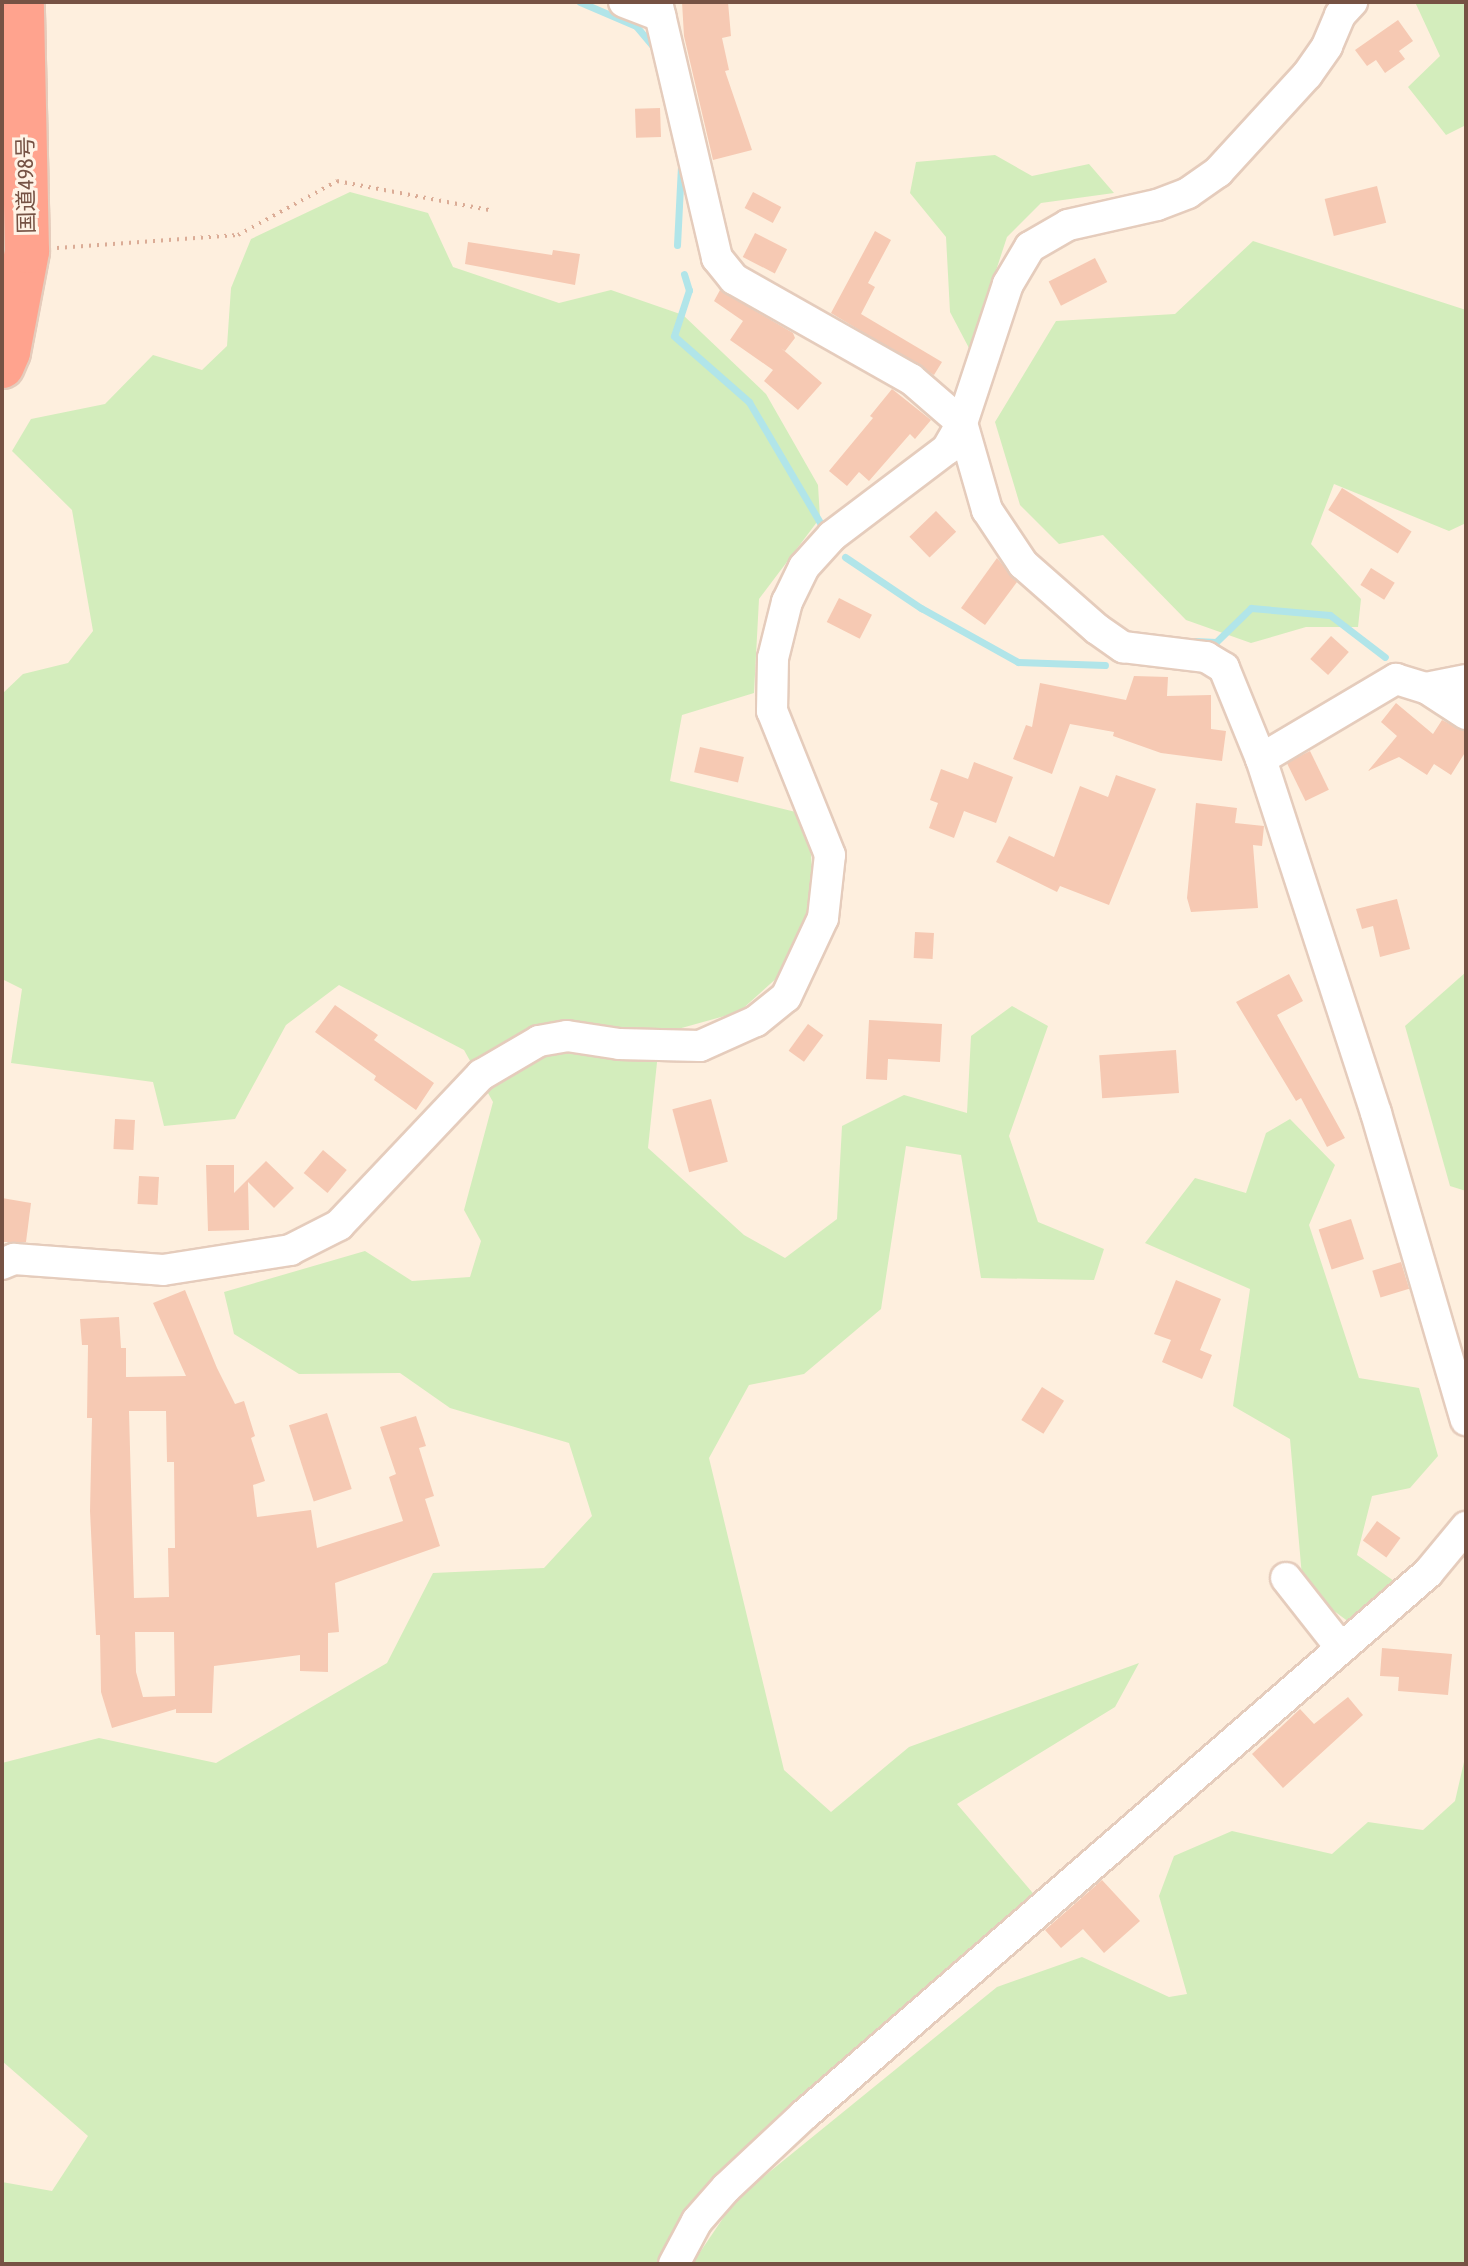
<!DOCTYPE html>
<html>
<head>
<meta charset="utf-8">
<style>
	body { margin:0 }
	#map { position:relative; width:1468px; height:2266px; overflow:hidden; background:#feefde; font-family:"Asap Condensed","Noto Sans JP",sans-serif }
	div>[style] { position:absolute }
	.green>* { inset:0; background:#d3edbc }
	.stream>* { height:7px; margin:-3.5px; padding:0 3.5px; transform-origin:3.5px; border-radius:3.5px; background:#b1e5e9 }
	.building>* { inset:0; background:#f6c9b3; transform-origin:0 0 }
	.path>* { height:4px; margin-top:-2px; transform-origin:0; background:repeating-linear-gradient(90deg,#dbac96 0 2px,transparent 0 8px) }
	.roads { filter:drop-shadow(2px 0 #e5ccbc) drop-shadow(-2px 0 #e5ccbc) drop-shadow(0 2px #e5ccbc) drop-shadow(0 -2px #e5ccbc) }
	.minor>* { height:30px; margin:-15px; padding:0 15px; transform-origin:15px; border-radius:15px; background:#fff }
	.highway>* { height:44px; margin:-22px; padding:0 22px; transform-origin:22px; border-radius:22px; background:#ffa38e }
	span { translate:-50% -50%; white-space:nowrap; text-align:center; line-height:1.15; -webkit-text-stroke:6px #fff3e6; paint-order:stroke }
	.street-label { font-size:22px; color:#765244 }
	.frame { position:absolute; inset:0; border:4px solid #765244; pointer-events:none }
</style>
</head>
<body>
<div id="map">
	<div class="green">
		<i style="clip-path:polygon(1415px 2px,1466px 2px,1466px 125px,1446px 135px,1408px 87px,1440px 56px)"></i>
		<i style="clip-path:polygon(995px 155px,1032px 176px,1089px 164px,1114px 193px,1041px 203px,1007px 237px,970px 350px,950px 312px,946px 237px,910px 193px,916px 162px)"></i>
		<i style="clip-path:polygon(350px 192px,428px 213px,453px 267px,559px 303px,611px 290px,683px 315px,766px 394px,818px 485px,820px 518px,759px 599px,754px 693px,682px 715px,670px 781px,808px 815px,814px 896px,779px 976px,739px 1012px,660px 1034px,648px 1148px,744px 1235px,785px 1258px,837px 1219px,842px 1126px,904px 1095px,967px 1113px,971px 1036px,1012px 1006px,1048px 1026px,1009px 1136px,1038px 1222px,1104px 1249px,1094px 1280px,981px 1278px,961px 1155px,906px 1146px,881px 1309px,804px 1374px,749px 1385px,709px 1458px,784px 1770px,831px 1812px,909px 1747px,1139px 1663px,1115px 1707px,957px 1804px,1037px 1898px,791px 2104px,701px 2192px,665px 2264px,2px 2264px,2px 2182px,52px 2191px,88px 2136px,2px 2061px,2px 1763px,99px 1738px,216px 1763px,387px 1663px,433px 1573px,544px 1568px,592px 1516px,569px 1443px,450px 1408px,400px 1373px,299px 1374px,234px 1334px,224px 1292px,365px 1251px,412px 1281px,470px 1277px,481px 1241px,464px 1210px,493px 1102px,464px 1050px,339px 985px,286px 1025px,235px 1119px,164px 1126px,153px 1082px,11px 1063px,22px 989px,2px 979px,2px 694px,23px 674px,68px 663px,93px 631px,72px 510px,12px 451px,31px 419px,105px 404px,153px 355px,202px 370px,227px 346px,231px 288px,251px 239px)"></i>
		<i style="clip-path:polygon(1253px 241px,1466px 310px,1466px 523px,1449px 531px,1334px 484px,1311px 544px,1361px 599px,1358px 627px,1306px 627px,1251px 643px,1186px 620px,1103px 535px,1059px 544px,1020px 505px,995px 422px,1056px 321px,1175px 314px)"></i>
		<i style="clip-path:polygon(1466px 972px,1466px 1191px,1450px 1186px,1405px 1026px)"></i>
		<i style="clip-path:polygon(1290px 1119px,1335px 1165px,1309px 1225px,1359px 1378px,1419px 1388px,1438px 1456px,1410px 1488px,1372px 1496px,1357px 1555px,1394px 1581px,1353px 1625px,1303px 1588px,1290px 1439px,1233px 1406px,1250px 1289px,1145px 1243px,1195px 1178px,1246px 1193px,1266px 1133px)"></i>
		<i style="clip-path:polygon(1466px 1699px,1466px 2264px,692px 2264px,736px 2199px,997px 1987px,1082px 1957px,1169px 1997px,1187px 1994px,1159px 1896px,1174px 1856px,1232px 1831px,1332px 1854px,1368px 1822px,1423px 1830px,1455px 1801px,1464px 1762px)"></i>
	</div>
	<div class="stream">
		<i style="left:580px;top:2px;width:61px;rotate:23.2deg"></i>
		<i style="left:636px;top:26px;width:31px;rotate:50deg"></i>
		<i style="left:677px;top:245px;width:78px;rotate:-87.1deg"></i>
		<i style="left:684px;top:274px;width:17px;rotate:73deg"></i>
		<i style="left:689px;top:290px;width:48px;rotate:108.1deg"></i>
		<i style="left:674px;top:336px;width:100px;rotate:41.3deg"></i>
		<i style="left:749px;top:402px;width:142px;rotate:59.5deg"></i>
		<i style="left:845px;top:557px;width:92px;rotate:33.9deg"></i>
		<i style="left:921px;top:608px;width:111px;rotate:29.1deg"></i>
		<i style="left:1018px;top:662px;width:87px;rotate:2deg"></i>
		<i style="left:1195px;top:641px;width:21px;rotate:3deg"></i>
		<i style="left:1216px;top:642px;width:49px;rotate:-44.2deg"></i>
		<i style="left:1251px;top:608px;width:79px;rotate:5.1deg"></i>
		<i style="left:1330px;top:615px;width:69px;rotate:37.4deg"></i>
	</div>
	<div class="building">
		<i style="clip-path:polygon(682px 2px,728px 2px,731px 36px,722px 38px,729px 70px,725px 71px,752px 150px,713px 160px,684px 36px)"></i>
		<i style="clip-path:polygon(1398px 20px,1413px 41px,1399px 51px,1405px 59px,1385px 73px,1376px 60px,1367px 66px,1355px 50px)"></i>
		<i style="left:660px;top:108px;width:29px;height:25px;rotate:88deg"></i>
		<i style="left:1377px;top:186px;width:38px;height:54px;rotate:76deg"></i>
		<i style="left:753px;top:192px;width:32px;height:18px;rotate:28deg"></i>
		<i style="clip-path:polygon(875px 231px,891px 240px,868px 283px,875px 287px,861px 314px,942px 362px,934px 375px,831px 313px)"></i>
		<i style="left:755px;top:233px;width:36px;height:27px;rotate:27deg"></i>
		<i style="clip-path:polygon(468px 242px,552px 255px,553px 250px,580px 254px,575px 285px,465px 264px)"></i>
		<i style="left:1095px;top:258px;width:27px;height:52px;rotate:63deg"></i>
		<i style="clip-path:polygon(720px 290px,793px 333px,795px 338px,785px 351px,781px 348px,822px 383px,798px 410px,764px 381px,773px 370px,730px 340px,743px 321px,714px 301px)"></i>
		<i style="clip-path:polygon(892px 389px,931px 420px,915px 439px,910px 434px,869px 481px,859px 472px,847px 486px,829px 471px,873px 418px,870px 416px)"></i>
		<i style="left:1342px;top:488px;width:82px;height:26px;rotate:32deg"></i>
		<i style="left:936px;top:511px;width:29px;height:37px;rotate:46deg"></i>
		<i style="clip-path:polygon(997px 558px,1017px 582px,985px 625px,961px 608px)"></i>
		<i style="left:1371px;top:568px;width:28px;height:20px;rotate:32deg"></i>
		<i style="left:839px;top:598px;width:37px;height:27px;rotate:27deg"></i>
		<i style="left:1331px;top:636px;width:24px;height:31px;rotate:42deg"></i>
		<i style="clip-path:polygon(1134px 676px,1168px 677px,1167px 696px,1211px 695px,1211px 729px,1226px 731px,1222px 761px,1161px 753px,1113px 736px,1114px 732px,1070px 724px,1052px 774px,1013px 759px,1026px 725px,1032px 727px,1040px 683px,1126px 700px)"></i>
		<i style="clip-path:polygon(1396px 703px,1433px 734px,1442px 720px,1466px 732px,1466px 751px,1451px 775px,1434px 764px,1427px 775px,1399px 757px,1368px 771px,1397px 736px,1381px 722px)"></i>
		<i style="left:700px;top:747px;width:45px;height:26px;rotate:13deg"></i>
		<i style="left:1310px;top:751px;width:43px;height:26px;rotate:64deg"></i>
		<i style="clip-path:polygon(974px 762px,1013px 777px,996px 823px,964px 811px,954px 838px,929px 828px,938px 803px,930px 800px,941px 769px,968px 779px)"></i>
		<i style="clip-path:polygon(1116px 775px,1156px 789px,1109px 905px,1060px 886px,1057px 892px,996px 862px,1009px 836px,1054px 857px,1080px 786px,1108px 797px)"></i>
		<i style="clip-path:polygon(1196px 803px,1237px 808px,1235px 823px,1264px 826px,1262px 846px,1253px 845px,1258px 908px,1191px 912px,1187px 898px)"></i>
		<i style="clip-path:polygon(1397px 899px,1410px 949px,1380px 957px,1373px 926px,1362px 929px,1356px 909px)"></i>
		<i style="left:915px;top:932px;width:19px;height:26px;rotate:3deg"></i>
		<i style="clip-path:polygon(1289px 974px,1303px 1001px,1277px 1015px,1345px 1138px,1327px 1147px,1301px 1098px,1296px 1101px,1236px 1002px)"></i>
		<i style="clip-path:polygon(335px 1005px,378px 1035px,374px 1040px,434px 1083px,416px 1110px,374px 1080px,376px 1076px,315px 1032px)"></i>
		<i style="clip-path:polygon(869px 1020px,942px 1024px,940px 1062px,888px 1059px,887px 1080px,866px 1079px)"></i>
		<i style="left:808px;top:1024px;width:19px;height:33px;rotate:36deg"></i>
		<i style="left:1176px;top:1050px;width:43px;height:77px;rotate:86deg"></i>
		<i style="left:711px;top:1099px;width:65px;height:40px;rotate:75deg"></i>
		<i style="left:115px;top:1119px;width:20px;height:30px;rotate:3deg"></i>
		<i style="left:323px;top:1150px;width:31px;height:30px;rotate:40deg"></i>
		<i style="clip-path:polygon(266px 1161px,294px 1188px,274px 1208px,248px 1182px,249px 1230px,208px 1231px,206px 1165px,234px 1165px,234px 1193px)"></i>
		<i style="left:139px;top:1176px;width:20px;height:28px;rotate:3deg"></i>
		<i style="clip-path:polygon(2px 1198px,31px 1203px,26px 1242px,2px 1242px)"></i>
		<i style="left:1351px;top:1219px;width:42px;height:34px;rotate:72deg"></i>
		<i style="left:1401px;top:1262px;width:28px;height:30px;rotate:73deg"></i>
		<i style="clip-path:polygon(1176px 1280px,1221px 1299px,1200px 1350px,1212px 1355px,1202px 1379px,1162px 1362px,1171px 1340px,1154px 1334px)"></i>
		<i style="clip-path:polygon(evenodd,185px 1290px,217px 1368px,235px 1404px,244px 1401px,255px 1436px,251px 1438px,265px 1481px,253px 1485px,257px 1517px,311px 1510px,317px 1548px,403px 1521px,389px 1477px,396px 1474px,380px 1427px,416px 1416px,426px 1446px,419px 1448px,434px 1496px,425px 1499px,440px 1546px,335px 1583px,339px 1632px,328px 1633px,328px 1672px,300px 1671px,300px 1655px,214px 1666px,212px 1713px,176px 1713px,176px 1709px,112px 1728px,101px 1692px,100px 1635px,96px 1635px,90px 1511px,92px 1418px,87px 1418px,88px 1345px,82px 1345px,80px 1319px,119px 1317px,121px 1348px,126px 1348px,126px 1377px,186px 1376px,153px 1303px,185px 1290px,129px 1411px,166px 1411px,167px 1462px,174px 1462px,175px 1548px,168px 1548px,169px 1597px,134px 1598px,129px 1411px,185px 1290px,135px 1632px,174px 1632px,175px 1696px,143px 1697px,136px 1672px,135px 1632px)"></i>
		<i style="left:1042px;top:1387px;width:26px;height:39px;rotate:32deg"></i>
		<i style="left:327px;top:1413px;width:80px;height:40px;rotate:72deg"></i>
		<i style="left:1377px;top:1521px;width:29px;height:24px;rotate:36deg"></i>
		<i style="clip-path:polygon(1382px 1648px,1452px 1654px,1448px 1695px,1398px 1691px,1399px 1677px,1380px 1676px)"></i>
		<i style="clip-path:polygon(1348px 1697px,1363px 1715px,1283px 1788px,1252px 1754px,1300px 1709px,1314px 1724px)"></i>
		<i style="clip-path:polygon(1102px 1880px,1140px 1921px,1104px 1953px,1083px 1929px,1061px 1948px,1045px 1930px)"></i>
	</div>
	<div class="path">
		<i style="left:57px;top:248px;width:181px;rotate:-4.1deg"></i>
		<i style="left:238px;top:235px;width:113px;rotate:-28.6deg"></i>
		<i style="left:337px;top:181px;width:155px;rotate:10.8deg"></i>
	</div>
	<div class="roads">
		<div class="minor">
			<i style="left:624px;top:2px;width:39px;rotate:21deg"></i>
			<i style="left:657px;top:2px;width:263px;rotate:76.8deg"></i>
			<i style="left:717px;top:258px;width:27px;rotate:51deg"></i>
			<i style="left:734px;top:279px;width:203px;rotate:29.5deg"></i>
			<i style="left:911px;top:379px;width:67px;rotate:40.8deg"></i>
			<i style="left:962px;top:423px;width:91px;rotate:74deg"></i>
			<i style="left:987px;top:510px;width:65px;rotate:56.3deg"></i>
			<i style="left:1023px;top:564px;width:98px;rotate:41.3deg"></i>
			<i style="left:1097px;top:629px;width:32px;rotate:35deg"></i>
			<i style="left:1123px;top:647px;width:84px;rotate:6.9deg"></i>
			<i style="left:1206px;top:657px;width:21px;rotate:31deg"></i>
			<i style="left:1224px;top:668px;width:98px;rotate:67.9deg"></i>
			<i style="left:1261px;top:759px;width:372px;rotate:72deg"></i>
			<i style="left:1376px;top:1113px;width:320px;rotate:73.7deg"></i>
			<i style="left:1426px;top:688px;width:41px;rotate:-11.3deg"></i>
			<i style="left:1261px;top:759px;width:157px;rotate:-30.7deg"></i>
			<i style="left:1396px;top:679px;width:31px;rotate:17deg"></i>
			<i style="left:1426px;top:688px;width:48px;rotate:33deg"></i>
			<i style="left:2px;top:1264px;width:13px;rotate:-23deg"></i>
			<i style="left:14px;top:1259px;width:149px;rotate:4.2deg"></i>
			<i style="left:163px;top:1270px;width:129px;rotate:-8.9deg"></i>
			<i style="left:290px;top:1250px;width:55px;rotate:-27deg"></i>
			<i style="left:339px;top:1225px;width:207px;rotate:-46.6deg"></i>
			<i style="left:481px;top:1075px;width:67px;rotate:-30.4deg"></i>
			<i style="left:539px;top:1041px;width:28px;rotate:-10deg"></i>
			<i style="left:567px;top:1036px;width:53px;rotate:8.7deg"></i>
			<i style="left:619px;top:1044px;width:81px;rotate:1.4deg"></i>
			<i style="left:700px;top:1046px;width:61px;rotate:-24.1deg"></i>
			<i style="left:756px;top:1021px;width:38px;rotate:-39deg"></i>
			<i style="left:786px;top:997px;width:87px;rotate:-64.9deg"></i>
			<i style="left:823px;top:918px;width:63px;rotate:-83.7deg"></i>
			<i style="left:830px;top:855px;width:155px;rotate:-111.9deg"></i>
			<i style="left:772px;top:711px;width:53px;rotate:-88.9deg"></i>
			<i style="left:773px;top:658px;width:58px;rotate:-76deg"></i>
			<i style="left:787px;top:602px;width:39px;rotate:-64deg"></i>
			<i style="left:804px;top:567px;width:42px;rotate:-47.9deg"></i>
			<i style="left:832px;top:536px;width:144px;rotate:-37.1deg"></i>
			<i style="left:947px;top:449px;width:30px;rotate:-60deg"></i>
			<i style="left:962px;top:423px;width:146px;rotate:-71.7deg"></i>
			<i style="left:1008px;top:284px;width:43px;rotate:-59.3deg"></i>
			<i style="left:1030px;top:247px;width:44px;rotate:-30.1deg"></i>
			<i style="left:1068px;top:225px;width:91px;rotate:-12.7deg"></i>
			<i style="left:1157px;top:205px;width:33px;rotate:-21deg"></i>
			<i style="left:1188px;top:193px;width:37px;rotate:-35deg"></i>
			<i style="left:1218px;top:172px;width:132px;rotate:-47.5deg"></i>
			<i style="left:1307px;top:75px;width:35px;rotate:-55deg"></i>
			<i style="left:1327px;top:46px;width:34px;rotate:-67deg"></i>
			<i style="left:1340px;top:15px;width:18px;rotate:-47deg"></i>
			<i style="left:1286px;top:1578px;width:89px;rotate:51.8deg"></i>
			<i style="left:674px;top:2264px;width:49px;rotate:-61.9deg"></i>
			<i style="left:697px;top:2221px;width:44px;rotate:-48.7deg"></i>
			<i style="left:726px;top:2188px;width:107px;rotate:-43.1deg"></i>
			<i style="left:804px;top:2115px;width:827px;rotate:-40.98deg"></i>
			<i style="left:1428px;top:1573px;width:60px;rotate:-50.4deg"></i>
		</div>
		<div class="highway">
			<i style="left:2px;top:366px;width:15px;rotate:-67deg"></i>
			<i style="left:8px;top:352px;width:103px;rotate:-79.3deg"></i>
			<i style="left:27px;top:251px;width:249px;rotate:-91.2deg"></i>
		</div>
	</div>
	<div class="street-label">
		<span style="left:26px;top:185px;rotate:-91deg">国道498号</span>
	</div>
	<div class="frame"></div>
</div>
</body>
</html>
